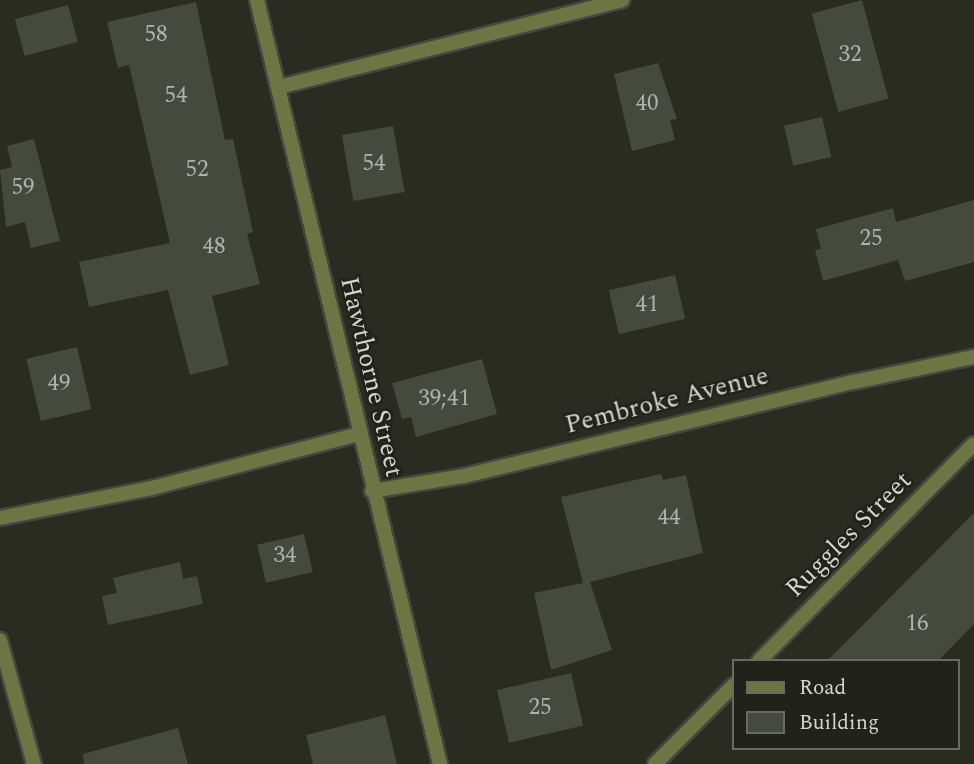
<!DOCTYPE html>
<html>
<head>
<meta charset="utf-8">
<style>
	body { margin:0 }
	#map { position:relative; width:974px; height:764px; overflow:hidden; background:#2a2c22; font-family:Spectral,serif }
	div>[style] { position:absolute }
	.building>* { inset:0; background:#46493e; transform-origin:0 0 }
	.roads { filter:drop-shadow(2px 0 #45473e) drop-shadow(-2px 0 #45473e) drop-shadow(0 2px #45473e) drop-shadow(0 -2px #45473e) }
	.minor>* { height:14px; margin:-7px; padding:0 7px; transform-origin:7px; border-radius:7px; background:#6d7545 }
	span { translate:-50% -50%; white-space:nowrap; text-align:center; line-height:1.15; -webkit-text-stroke:5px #212219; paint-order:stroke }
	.number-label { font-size:23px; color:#b0b2ab }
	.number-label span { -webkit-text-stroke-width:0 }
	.street-label { font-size:26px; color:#d4d5cf }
	.legend { position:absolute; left:732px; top:659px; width:228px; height:91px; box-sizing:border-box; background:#212219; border:2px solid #696a62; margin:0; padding:9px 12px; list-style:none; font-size:21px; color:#d4d5cf }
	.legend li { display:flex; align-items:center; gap:14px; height:35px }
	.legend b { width:35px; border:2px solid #696a62 }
</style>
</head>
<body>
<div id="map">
	<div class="building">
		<i style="left:862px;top:0;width:102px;height:52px;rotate:75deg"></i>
		<i style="clip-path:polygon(196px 2px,225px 140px,233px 139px,253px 232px,247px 234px,260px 284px,212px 296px,229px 365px,190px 375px,168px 290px,89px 307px,79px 262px,170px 243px,129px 65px,118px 68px,107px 22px)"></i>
		<i style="left:68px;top:5px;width:38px;height:55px;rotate:75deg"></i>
		<i style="clip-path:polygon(658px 63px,677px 119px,670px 120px,675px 140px,632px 151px,614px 74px)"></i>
		<i style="left:822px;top:117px;width:41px;height:39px;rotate:77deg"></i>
		<i style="left:393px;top:126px;width:67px;height:52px;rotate:80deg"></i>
		<i style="clip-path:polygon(34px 139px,60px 241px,31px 248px,25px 222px,6px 227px,0 170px,12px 167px,7px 146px)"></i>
		<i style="clip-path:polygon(974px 200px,974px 262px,905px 281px,898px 260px,823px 281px,815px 250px,821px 249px,816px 229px,893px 208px,896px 222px)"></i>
		<i style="left:675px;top:275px;width:45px;height:68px;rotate:77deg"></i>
		<i style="left:77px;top:347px;width:64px;height:52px;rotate:77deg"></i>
		<i style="clip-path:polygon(482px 359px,497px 414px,416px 437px,411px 417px,402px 419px,392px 383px)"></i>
		<i style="clip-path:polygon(661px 474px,663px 480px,686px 475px,703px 553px,590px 582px,612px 650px,551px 670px,534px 593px,583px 583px,561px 497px)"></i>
		<i style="clip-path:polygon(974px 513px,974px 624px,938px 661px,827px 661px)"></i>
		<i style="left:304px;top:534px;width:39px;height:48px;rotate:77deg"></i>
		<i style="clip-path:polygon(180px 562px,183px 579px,197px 576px,203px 604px,108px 625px,102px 596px,117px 593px,113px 578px)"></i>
		<i style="left:571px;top:673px;width:54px;height:76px;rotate:77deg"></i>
		<i style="clip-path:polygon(385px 715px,397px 764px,313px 764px,306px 735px)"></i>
		<i style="clip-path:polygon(178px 728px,188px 764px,84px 764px,83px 754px)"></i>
	</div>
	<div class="roads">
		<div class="minor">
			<i style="left:257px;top:0;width:786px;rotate:76.53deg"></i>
			<i style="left:279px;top:87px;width:354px;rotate:-14.2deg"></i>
			<i style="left:372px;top:491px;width:93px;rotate:-9.3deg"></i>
			<i style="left:464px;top:476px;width:401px;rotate:-13.6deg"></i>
			<i style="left:854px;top:382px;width:123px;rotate:-11.8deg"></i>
			<i style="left:0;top:518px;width:155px;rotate:-11.2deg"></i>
			<i style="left:152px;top:488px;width:215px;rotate:-14.6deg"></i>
			<i style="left:0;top:640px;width:129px;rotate:74.7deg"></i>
			<i style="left:759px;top:661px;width:305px;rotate:-45.3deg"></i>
			<i style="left:655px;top:764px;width:112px;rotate:-45deg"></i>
		</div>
	</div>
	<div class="number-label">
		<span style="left:156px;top:35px">58</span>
		<span style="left:850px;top:55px">32</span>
		<span style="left:176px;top:96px">54</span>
		<span style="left:647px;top:104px">40</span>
		<span style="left:374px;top:164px">54</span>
		<span style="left:197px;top:170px">52</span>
		<span style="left:23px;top:188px">59</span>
		<span style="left:871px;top:239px">25</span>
		<span style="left:214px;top:247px">48</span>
		<span style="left:647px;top:305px">41</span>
		<span style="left:59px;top:384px">49</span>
		<span style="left:444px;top:399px">39;41</span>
		<span style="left:669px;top:518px">44</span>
		<span style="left:285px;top:556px">34</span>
		<span style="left:917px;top:624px">16</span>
		<span style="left:540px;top:708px">25</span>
	</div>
	<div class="street-label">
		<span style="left:371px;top:377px;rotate:77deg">Hawthorne Street</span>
		<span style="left:667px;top:401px;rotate:-14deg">Pembroke Avenue</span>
		<span style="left:849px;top:535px;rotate:-45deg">Ruggles Street</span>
	</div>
	<ul class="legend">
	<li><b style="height:9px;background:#6d7545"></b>Road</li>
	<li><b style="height:19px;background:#46493e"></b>Building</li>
	</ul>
</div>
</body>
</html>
